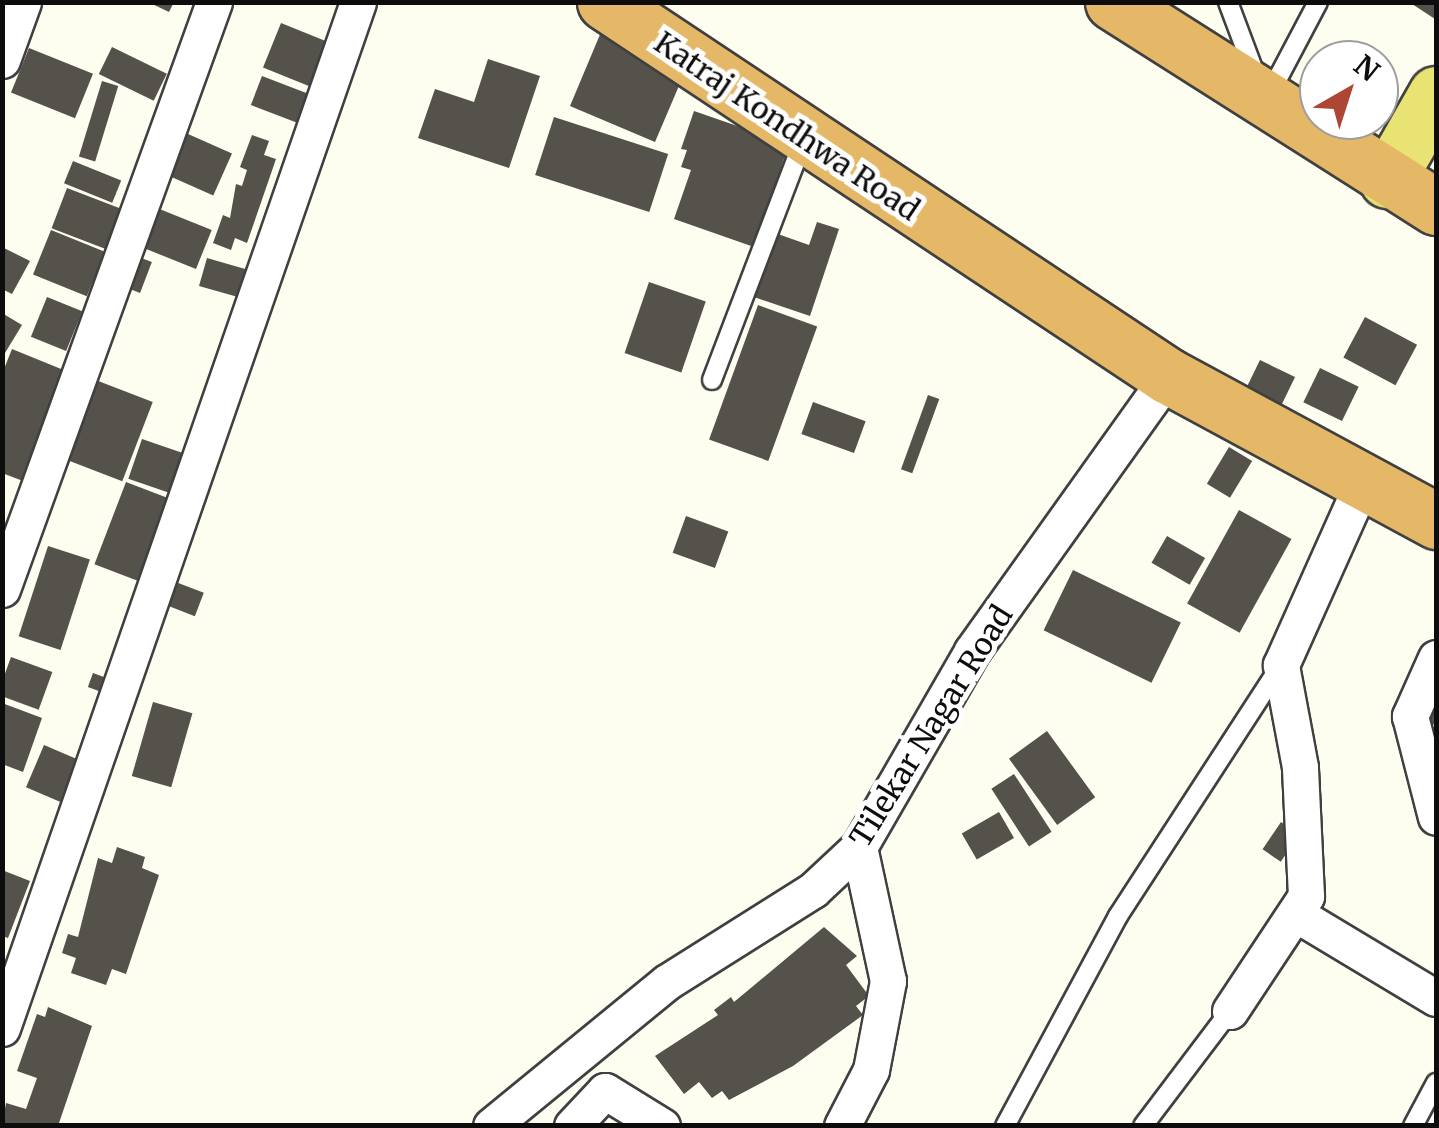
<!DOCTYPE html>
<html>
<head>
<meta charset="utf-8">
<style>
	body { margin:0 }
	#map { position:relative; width:1439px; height:1128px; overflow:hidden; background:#fdfdf0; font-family:Merriweather,serif }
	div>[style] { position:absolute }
	.building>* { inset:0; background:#55514b; transform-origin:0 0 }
	.roads { filter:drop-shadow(2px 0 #404040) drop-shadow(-2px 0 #404040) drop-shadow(0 2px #404040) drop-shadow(0 -2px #404040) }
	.lane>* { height:18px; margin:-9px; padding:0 9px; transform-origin:9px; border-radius:9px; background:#fff }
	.street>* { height:35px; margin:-17.5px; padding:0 17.5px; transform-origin:17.5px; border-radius:17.5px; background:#fff }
	.primary>* { height:55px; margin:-27.5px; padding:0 27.5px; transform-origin:27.5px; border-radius:27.5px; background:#e9e374 }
	.highway>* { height:55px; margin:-27.5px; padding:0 27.5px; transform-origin:27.5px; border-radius:27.5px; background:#e4b867 }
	span { translate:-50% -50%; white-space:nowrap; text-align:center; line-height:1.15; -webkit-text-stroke:10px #fff; paint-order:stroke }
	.street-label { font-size:30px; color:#0d0d0d }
	.frame { position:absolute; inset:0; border:5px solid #0d0d0d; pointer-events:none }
	.north { position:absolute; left:1299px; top:40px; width:100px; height:100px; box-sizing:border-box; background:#fff; border:2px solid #9e9e9e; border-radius:50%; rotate:39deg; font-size:28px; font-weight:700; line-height:40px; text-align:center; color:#0d0d0d }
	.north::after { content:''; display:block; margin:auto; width:35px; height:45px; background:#ae4635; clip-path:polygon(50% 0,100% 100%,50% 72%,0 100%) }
</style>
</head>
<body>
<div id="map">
	<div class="building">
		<i style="clip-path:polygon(148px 2px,174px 2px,169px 12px)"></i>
		<i style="clip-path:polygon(1409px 2px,1436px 2px,1436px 17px,1435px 19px)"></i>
		<i style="left:281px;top:23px;width:54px;height:48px;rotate:22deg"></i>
		<i style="clip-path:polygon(604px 25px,684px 74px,655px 142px,570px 106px)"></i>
		<i style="left:112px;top:47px;width:61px;height:30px;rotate:26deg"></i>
		<i style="left:29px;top:48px;width:69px;height:48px;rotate:22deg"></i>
		<i style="clip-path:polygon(488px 59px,540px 76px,509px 168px,418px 138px,435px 89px,474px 102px)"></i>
		<i style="left:262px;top:76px;width:53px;height:31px;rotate:21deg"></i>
		<i style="left:102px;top:81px;width:17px;height:79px;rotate:17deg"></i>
		<i style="clip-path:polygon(694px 111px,789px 144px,754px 247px,674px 219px,691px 170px,681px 167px,687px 150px,681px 149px)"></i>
		<i style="left:554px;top:117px;width:120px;height:61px;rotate:18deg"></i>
		<i style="left:179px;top:130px;width:58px;height:46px;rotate:24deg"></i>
		<i style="clip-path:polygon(252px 135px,269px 141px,264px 155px,276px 159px,247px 243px,235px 238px,231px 250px,213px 243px,223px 215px,230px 218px,236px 184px,242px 186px,247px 170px,240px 167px)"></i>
		<i style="left:73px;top:161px;width:52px;height:24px;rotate:22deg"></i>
		<i style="left:67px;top:188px;width:60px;height:43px;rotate:21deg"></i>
		<i style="left:157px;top:208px;width:59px;height:42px;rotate:22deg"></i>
		<i style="clip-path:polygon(817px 222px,839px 229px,810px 316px,754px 297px,775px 233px,809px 245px)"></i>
		<i style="left:51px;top:230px;width:58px;height:48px;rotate:22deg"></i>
		<i style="clip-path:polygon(2px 247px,30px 261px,12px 294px,2px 289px)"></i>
		<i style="left:136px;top:256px;width:17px;height:33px;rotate:21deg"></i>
		<i style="left:207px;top:258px;width:46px;height:29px;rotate:16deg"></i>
		<i style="left:649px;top:282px;width:60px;height:75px;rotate:19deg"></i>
		<i style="left:47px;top:297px;width:38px;height:43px;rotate:22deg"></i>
		<i style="left:758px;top:305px;width:63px;height:143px;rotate:20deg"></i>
		<i style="clip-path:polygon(2px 313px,22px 325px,5px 353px,2px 351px)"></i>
		<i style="left:1365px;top:317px;width:59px;height:46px;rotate:28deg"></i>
		<i style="clip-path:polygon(12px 349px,66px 371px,23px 481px,2px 473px,2px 374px)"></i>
		<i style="left:1260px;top:360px;width:39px;height:34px;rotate:26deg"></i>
		<i style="left:1320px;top:368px;width:43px;height:38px;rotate:26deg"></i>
		<i style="left:93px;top:379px;width:64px;height:85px;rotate:21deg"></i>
		<i style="left:928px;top:395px;width:12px;height:79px;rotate:20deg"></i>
		<i style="left:813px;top:402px;width:56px;height:34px;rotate:20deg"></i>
		<i style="left:142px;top:439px;width:50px;height:42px;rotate:19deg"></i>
		<i style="left:1229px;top:447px;width:27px;height:43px;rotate:31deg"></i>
		<i style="left:126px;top:482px;width:56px;height:88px;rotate:21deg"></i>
		<i style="left:1239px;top:510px;width:60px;height:107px;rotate:29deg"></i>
		<i style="left:686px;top:516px;width:45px;height:39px;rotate:20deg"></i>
		<i style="left:1167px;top:536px;width:44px;height:31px;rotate:30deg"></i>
		<i style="left:48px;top:546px;width:44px;height:95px;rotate:18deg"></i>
		<i style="left:1073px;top:570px;width:120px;height:67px;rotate:26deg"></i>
		<i style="left:173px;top:581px;width:33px;height:25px;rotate:21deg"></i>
		<i style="left:11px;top:657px;width:44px;height:40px;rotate:20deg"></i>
		<i style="left:93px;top:673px;width:15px;height:15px;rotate:20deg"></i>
		<i style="clip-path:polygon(1436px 697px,1436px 726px,1423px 718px)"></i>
		<i style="left:153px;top:702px;width:41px;height:77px;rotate:16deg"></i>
		<i style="clip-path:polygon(2px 703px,42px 718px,23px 772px,2px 764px)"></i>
		<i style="left:1047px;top:731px;width:82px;height:47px;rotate:54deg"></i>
		<i style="left:44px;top:745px;width:40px;height:46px;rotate:23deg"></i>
		<i style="left:1014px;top:774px;width:69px;height:27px;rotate:57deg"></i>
		<i style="left:999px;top:812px;width:30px;height:43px;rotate:60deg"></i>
		<i style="left:1281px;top:822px;width:22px;height:33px;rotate:34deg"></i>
		<i style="clip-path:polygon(117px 847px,145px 857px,142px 868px,159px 875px,126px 974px,112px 969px,106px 985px,71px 973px,76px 958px,62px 953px,68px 934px,78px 937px,98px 858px,112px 863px)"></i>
		<i style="clip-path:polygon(2px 870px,30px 881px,8px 938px,2px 936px)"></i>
		<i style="clip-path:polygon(824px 927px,857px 956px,846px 965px,869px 996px,856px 1006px,863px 1015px,793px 1066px,729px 1100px,722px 1091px,712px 1098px,699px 1082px,684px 1094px,655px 1056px,718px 1015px,714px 1010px,731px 997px,734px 1002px)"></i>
		<i style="clip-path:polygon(48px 1007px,92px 1026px,58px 1126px,2px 1126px,6px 1103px,26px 1109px,37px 1078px,17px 1071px,37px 1014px,45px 1017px)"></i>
	</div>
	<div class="roads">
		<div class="lane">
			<i style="left:1228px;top:2px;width:77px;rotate:69.4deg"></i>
			<i style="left:1269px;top:95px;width:105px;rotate:-62.2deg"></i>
			<i style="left:712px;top:380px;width:258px;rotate:-69.1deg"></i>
			<i style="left:1005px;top:1126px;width:238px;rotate:-61.7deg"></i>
			<i style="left:1118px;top:916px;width:297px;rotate:-57deg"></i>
			<i style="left:1143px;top:1126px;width:144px;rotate:-52.9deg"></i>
			<i style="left:1413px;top:1126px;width:49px;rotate:-61.9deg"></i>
		</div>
		<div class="street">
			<i style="left:2px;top:60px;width:62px;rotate:-70.1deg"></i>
			<i style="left:2px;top:589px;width:624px;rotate:-70.14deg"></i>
			<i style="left:1436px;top:658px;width:64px;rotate:114.1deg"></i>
			<i style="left:1410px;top:716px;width:104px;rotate:75.6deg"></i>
			<i style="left:1296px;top:914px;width:163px;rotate:31deg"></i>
			<i style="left:1230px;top:1011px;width:138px;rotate:-56.5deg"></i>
			<i style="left:1306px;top:896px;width:129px;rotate:-92.7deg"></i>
			<i style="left:1300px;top:767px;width:104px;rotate:-100.6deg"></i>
			<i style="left:1281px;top:665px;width:206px;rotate:-65.9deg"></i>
			<i style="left:2px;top:1028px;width:1086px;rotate:-70.86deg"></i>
			<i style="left:491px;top:1126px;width:227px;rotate:-39.3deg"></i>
			<i style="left:667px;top:982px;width:173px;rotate:-32.2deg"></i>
			<i style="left:813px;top:890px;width:63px;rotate:-43.1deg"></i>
			<i style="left:859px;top:847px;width:226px;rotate:-60deg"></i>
			<i style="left:972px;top:651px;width:338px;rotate:-54.5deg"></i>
			<i style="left:572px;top:1126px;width:48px;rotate:-46.7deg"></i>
			<i style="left:605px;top:1091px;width:67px;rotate:31.6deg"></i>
			<i style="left:842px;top:1126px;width:63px;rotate:-62.6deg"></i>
			<i style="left:871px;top:1070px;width:91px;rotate:-79.2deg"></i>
			<i style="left:888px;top:981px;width:137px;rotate:-102.2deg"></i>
		</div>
		<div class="primary">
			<i style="left:1387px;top:180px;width:99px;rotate:-60.3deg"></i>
		</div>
		<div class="highway">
			<i style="left:605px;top:2px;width:676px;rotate:33.6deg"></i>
			<i style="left:1168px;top:376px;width:305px;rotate:28.4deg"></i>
			<i style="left:1113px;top:2px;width:383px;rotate:32.4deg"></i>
		</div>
	</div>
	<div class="street-label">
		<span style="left:787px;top:126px;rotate:34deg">Katraj Kondhwa Road</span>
		<span style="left:931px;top:726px;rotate:-58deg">Tilekar Nagar Road</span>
	</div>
	<div class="frame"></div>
	<div class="north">N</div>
</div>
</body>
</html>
